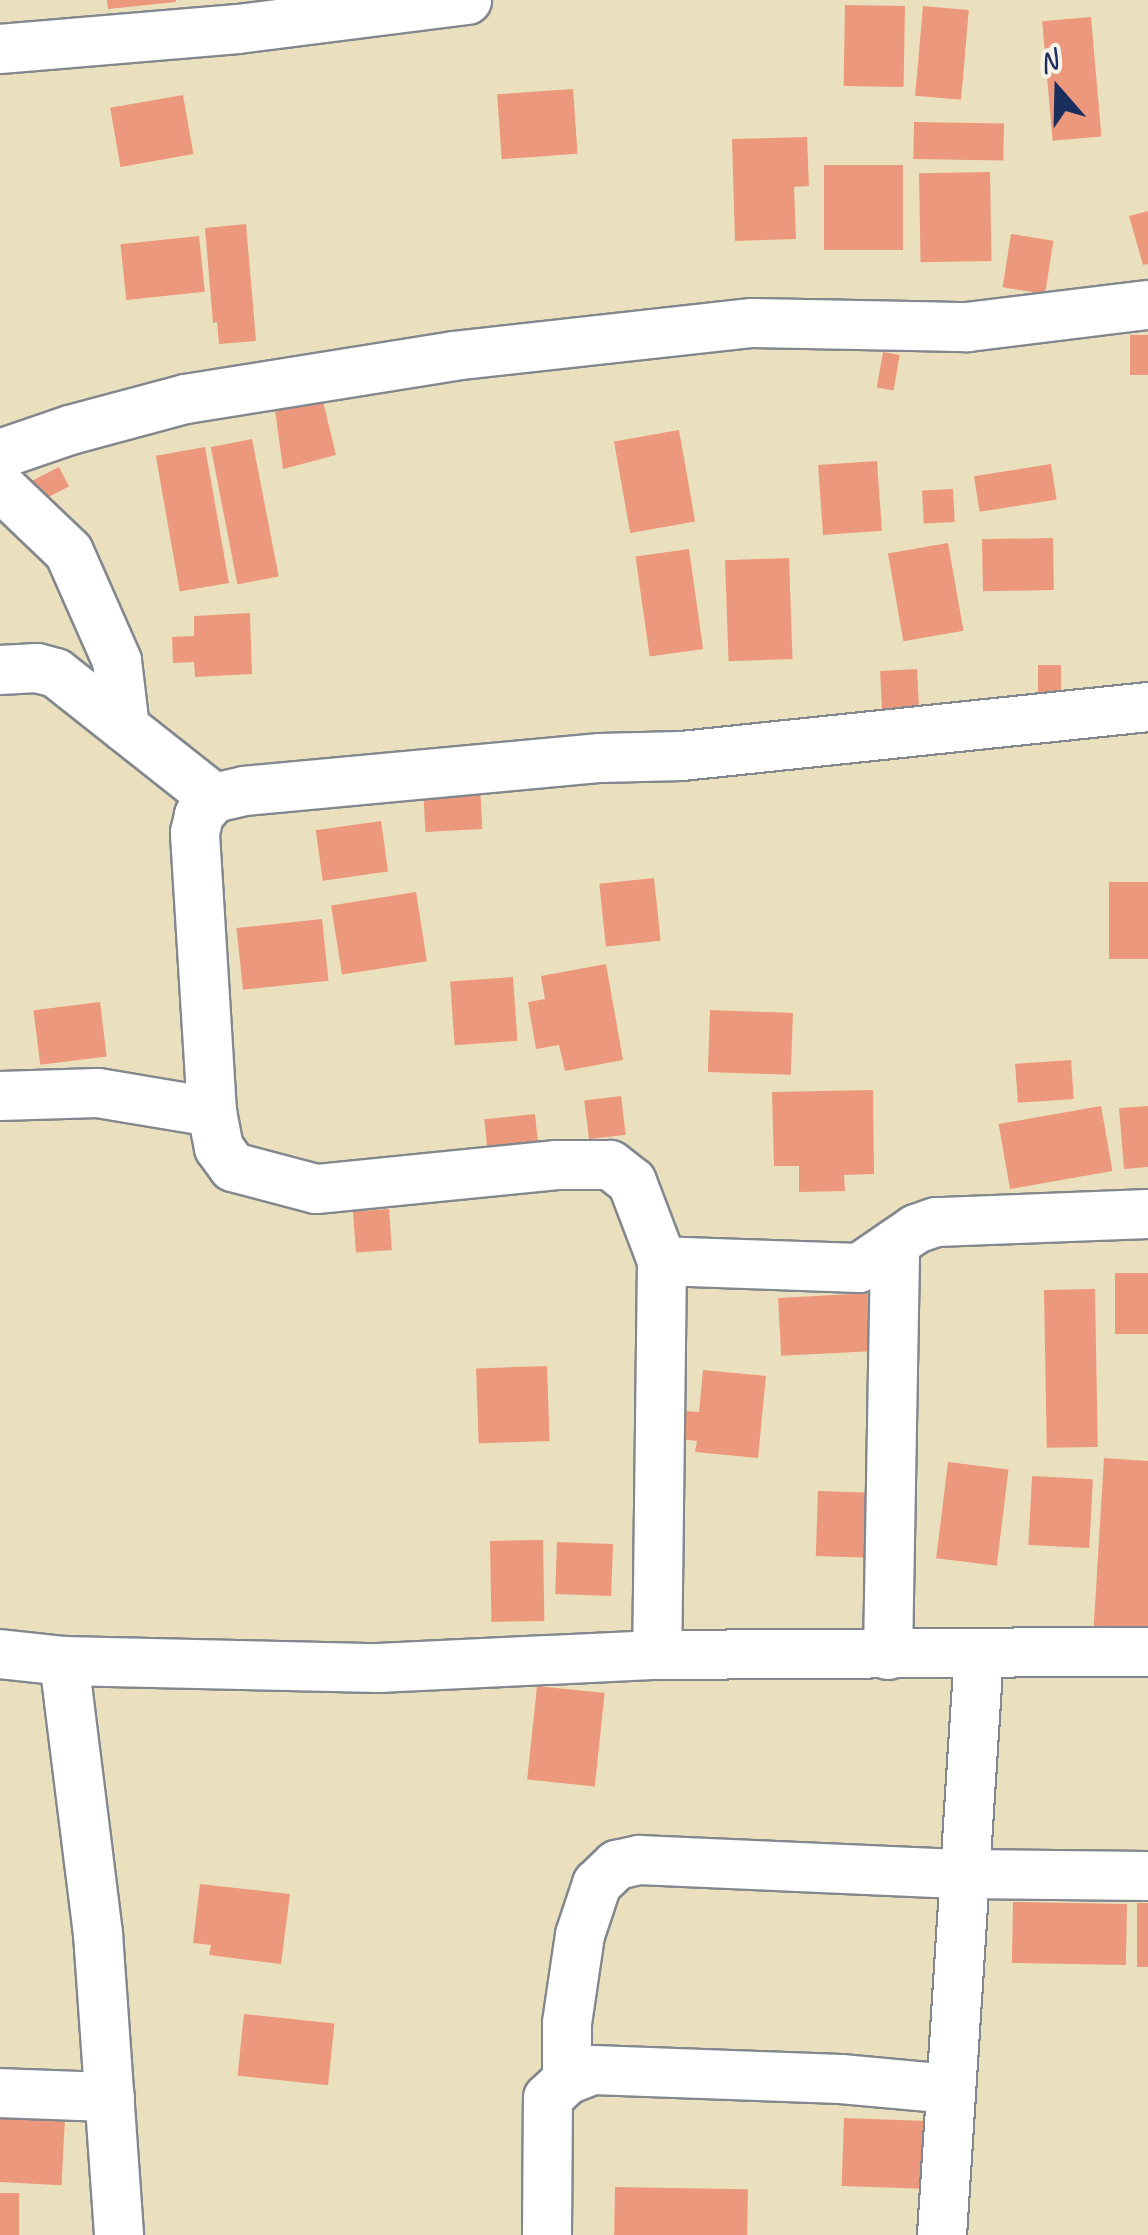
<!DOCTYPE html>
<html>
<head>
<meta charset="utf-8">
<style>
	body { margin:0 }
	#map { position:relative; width:1148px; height:2235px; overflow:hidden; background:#ebe0be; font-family:Caveat,sans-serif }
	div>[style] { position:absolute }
	.building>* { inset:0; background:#ec987c; transform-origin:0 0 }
	.roads { filter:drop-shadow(2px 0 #83888e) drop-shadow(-2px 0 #83888e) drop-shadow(0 2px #83888e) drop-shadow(0 -2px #83888e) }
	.minor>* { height:48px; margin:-24px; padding:0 24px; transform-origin:24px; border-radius:24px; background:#fff }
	span { translate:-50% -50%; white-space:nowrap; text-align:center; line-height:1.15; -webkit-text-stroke:8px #f7f3e8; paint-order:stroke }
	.north { position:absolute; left:1008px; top:40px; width:100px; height:100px; -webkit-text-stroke:8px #f7f3e8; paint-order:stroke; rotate:340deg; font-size:28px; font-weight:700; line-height:40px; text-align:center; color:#1b2f5e }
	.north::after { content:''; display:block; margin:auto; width:35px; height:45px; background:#1b2f5e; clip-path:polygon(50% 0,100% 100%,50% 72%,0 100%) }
</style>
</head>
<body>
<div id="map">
	<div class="building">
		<i style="clip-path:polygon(107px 0,176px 0,176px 2px,108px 9px)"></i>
		<i style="left:845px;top:5px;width:60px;height:81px;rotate:1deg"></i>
		<i style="left:923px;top:6px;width:46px;height:90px;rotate:5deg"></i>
		<i style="left:1091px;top:17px;width:120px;height:49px;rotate:85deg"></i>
		<i style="left:573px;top:89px;width:65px;height:76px;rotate:86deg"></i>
		<i style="left:183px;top:95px;width:60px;height:74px;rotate:80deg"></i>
		<i style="left:914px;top:122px;width:90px;height:37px;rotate:1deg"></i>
		<i style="clip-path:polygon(807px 137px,809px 186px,794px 187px,796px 239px,735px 241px,732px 139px)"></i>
		<i style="left:824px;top:165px;width:79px;height:85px"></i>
		<i style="left:990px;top:172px;width:89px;height:71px;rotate:89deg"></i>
		<i style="clip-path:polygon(1148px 211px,1148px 264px,1143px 265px,1129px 216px)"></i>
		<i style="clip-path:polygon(246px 224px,256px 341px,219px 344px,217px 322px,213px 323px,205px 228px)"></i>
		<i style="left:1011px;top:234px;width:43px;height:54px;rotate:9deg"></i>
		<i style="left:199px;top:236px;width:56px;height:79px;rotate:84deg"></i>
		<i style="left:1130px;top:335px;width:18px;height:40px"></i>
		<i style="left:883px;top:352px;width:17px;height:36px;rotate:10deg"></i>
		<i style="clip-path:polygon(322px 397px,336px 455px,283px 469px,275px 410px)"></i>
		<i style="left:679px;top:430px;width:93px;height:66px;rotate:80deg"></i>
		<i style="left:252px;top:439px;width:140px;height:42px;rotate:79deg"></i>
		<i style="left:205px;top:447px;width:138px;height:50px;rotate:80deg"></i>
		<i style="left:877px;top:461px;width:70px;height:59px;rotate:86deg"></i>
		<i style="left:1051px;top:464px;width:36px;height:78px;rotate:81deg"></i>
		<i style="left:59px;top:467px;width:22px;height:34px;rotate:63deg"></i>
		<i style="left:953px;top:489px;width:33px;height:31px;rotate:87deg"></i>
		<i style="left:1053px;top:538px;width:52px;height:71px;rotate:89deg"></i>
		<i style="left:948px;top:543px;width:89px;height:61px;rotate:80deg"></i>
		<i style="left:689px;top:549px;width:101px;height:54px;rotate:82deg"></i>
		<i style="left:789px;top:558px;width:101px;height:64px;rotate:88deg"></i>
		<i style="clip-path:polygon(250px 613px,252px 674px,195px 677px,194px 662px,173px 663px,172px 637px,194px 636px,194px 616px)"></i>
		<i style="left:1038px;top:665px;width:23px;height:38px"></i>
		<i style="left:917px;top:669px;width:53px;height:37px;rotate:87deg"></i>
		<i style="left:480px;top:785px;width:44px;height:57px;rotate:87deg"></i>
		<i style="left:381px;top:821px;width:51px;height:66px;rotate:82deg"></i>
		<i style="left:654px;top:878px;width:63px;height:55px;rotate:84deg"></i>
		<i style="left:1109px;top:882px;width:39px;height:77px"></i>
		<i style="left:416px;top:892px;width:70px;height:86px;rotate:81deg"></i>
		<i style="left:322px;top:919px;width:62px;height:86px;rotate:84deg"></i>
		<i style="clip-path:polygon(606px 964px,623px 1060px,565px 1071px,559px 1045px,536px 1049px,528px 1002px,545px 999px,541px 976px)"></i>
		<i style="left:513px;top:977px;width:64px;height:63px;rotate:86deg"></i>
		<i style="left:100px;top:1002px;width:55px;height:67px;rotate:83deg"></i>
		<i style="left:710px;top:1010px;width:83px;height:62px;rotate:2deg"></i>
		<i style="left:1071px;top:1060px;width:39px;height:56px;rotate:86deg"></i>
		<i style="clip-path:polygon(873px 1090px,874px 1174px,844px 1175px,845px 1191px,799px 1192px,799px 1166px,774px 1166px,772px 1092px)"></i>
		<i style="left:621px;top:1096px;width:39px;height:37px;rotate:83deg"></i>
		<i style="left:1101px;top:1106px;width:66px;height:104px;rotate:80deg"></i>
		<i style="clip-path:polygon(1148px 1106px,1148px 1167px,1124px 1169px,1119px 1108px)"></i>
		<i style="left:535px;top:1114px;width:36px;height:51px;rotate:84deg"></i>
		<i style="left:389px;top:1209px;width:41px;height:36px;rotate:86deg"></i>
		<i style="left:1115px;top:1273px;width:33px;height:61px"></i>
		<i style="left:1095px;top:1289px;width:158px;height:51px;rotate:89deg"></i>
		<i style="left:872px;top:1293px;width:58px;height:94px;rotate:87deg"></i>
		<i style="left:547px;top:1366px;width:75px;height:71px;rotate:88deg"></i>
		<i style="clip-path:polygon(703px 1370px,766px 1376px,758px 1458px,695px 1452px,697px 1441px,681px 1439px,684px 1411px,699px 1412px)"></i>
		<i style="clip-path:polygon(1104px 1458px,1148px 1461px,1148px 1642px,1093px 1638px)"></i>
		<i style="left:948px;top:1462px;width:61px;height:97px;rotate:7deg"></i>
		<i style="left:1032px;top:1476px;width:61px;height:69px;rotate:3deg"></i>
		<i style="left:818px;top:1491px;width:53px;height:65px;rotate:2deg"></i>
		<i style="left:543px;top:1540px;width:81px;height:53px;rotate:89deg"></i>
		<i style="left:557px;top:1542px;width:56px;height:52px;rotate:2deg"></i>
		<i style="left:537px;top:1686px;width:68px;height:94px;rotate:6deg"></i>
		<i style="clip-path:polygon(200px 1884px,290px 1894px,281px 1964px,209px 1955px,211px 1945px,193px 1943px)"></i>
		<i style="left:1013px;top:1902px;width:114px;height:61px;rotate:1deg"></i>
		<i style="left:1137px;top:1903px;width:11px;height:64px"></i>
		<i style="left:244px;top:2014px;width:91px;height:62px;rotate:6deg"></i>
		<i style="left:0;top:2117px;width:65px;height:65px;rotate:3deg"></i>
		<i style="left:844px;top:2118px;width:97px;height:68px;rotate:2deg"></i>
		<i style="left:615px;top:2187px;width:133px;height:48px;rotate:1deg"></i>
		<i style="left:0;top:2193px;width:19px;height:42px"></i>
	</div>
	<div class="roads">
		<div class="minor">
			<i style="left:0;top:49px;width:239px;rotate:-4.8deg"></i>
			<i style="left:238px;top:29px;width:231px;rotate:-7.2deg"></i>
			<i style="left:0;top:454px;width:74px;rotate:-18.9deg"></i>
			<i style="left:70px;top:430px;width:120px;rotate:-15deg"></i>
			<i style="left:186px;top:399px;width:270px;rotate:-9.1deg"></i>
			<i style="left:453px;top:356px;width:301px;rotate:-6.3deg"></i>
			<i style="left:752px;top:323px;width:216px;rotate:1.1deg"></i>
			<i style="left:968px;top:327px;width:181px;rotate:-7deg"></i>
			<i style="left:0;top:486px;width:95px;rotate:43.7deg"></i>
			<i style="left:69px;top:552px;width:119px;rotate:66.2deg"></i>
			<i style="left:117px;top:661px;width:67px;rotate:83.2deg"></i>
			<i style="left:0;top:670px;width:37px;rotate:-3deg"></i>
			<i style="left:37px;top:668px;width:20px;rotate:15deg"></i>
			<i style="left:56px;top:673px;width:201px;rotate:38.3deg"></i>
			<i style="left:0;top:1096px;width:98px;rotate:-1.8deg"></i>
			<i style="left:98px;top:1093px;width:116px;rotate:9.5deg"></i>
			<i style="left:1148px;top:1214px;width:212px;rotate:177.8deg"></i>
			<i style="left:936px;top:1222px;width:21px;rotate:161deg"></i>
			<i style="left:916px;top:1229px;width:69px;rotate:145.6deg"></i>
			<i style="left:859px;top:1268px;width:197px;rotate:-178deg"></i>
			<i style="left:662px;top:1261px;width:394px;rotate:90.7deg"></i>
			<i style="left:657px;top:1655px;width:491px;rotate:-0.4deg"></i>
			<i style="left:662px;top:1261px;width:85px;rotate:-110.8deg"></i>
			<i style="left:632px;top:1182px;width:28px;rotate:-142deg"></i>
			<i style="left:610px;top:1165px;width:53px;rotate:180deg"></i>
			<i style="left:557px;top:1165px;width:242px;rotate:174.3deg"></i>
			<i style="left:316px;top:1189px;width:86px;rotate:-165.2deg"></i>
			<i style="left:233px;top:1167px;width:24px;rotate:-126deg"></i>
			<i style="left:219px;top:1148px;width:37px;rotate:-101deg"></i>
			<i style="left:212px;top:1112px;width:280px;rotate:-93.5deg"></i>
			<i style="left:195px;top:833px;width:18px;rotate:-77deg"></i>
			<i style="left:199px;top:815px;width:23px;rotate:-49deg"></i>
			<i style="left:214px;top:798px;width:31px;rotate:-13deg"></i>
			<i style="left:244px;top:791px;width:358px;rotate:-5.3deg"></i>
			<i style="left:600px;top:758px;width:82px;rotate:-1.4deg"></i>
			<i style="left:682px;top:756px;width:469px;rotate:-6deg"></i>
			<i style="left:0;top:1654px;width:64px;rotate:6.2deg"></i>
			<i style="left:64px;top:1661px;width:275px;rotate:82.9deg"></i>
			<i style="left:98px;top:1934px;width:302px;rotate:86deg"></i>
			<i style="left:888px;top:1655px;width:411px;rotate:-89deg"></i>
			<i style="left:64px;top:1661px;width:314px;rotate:1.3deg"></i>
			<i style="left:378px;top:1668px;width:279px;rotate:-2.7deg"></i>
			<i style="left:567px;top:2080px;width:57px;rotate:-90deg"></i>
			<i style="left:567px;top:2023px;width:89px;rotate:-81.6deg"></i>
			<i style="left:580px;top:1935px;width:54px;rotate:-71.6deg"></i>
			<i style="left:597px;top:1884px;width:28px;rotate:-44deg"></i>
			<i style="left:617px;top:1865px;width:23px;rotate:-13deg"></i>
			<i style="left:639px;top:1860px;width:325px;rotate:2.5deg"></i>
			<i style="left:964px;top:1874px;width:184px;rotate:0.6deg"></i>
			<i style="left:0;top:2093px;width:110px;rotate:2.1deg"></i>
			<i style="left:547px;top:2235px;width:137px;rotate:-89.6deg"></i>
			<i style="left:548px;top:2098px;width:26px;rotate:-43deg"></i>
			<i style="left:567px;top:2080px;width:28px;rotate:-21deg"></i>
			<i style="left:593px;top:2070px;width:248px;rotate:2.1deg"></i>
			<i style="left:841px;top:2079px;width:108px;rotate:5.3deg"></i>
			<i style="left:942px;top:2235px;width:582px;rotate:-86.36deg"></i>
		</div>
	</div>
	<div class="north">N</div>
</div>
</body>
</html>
